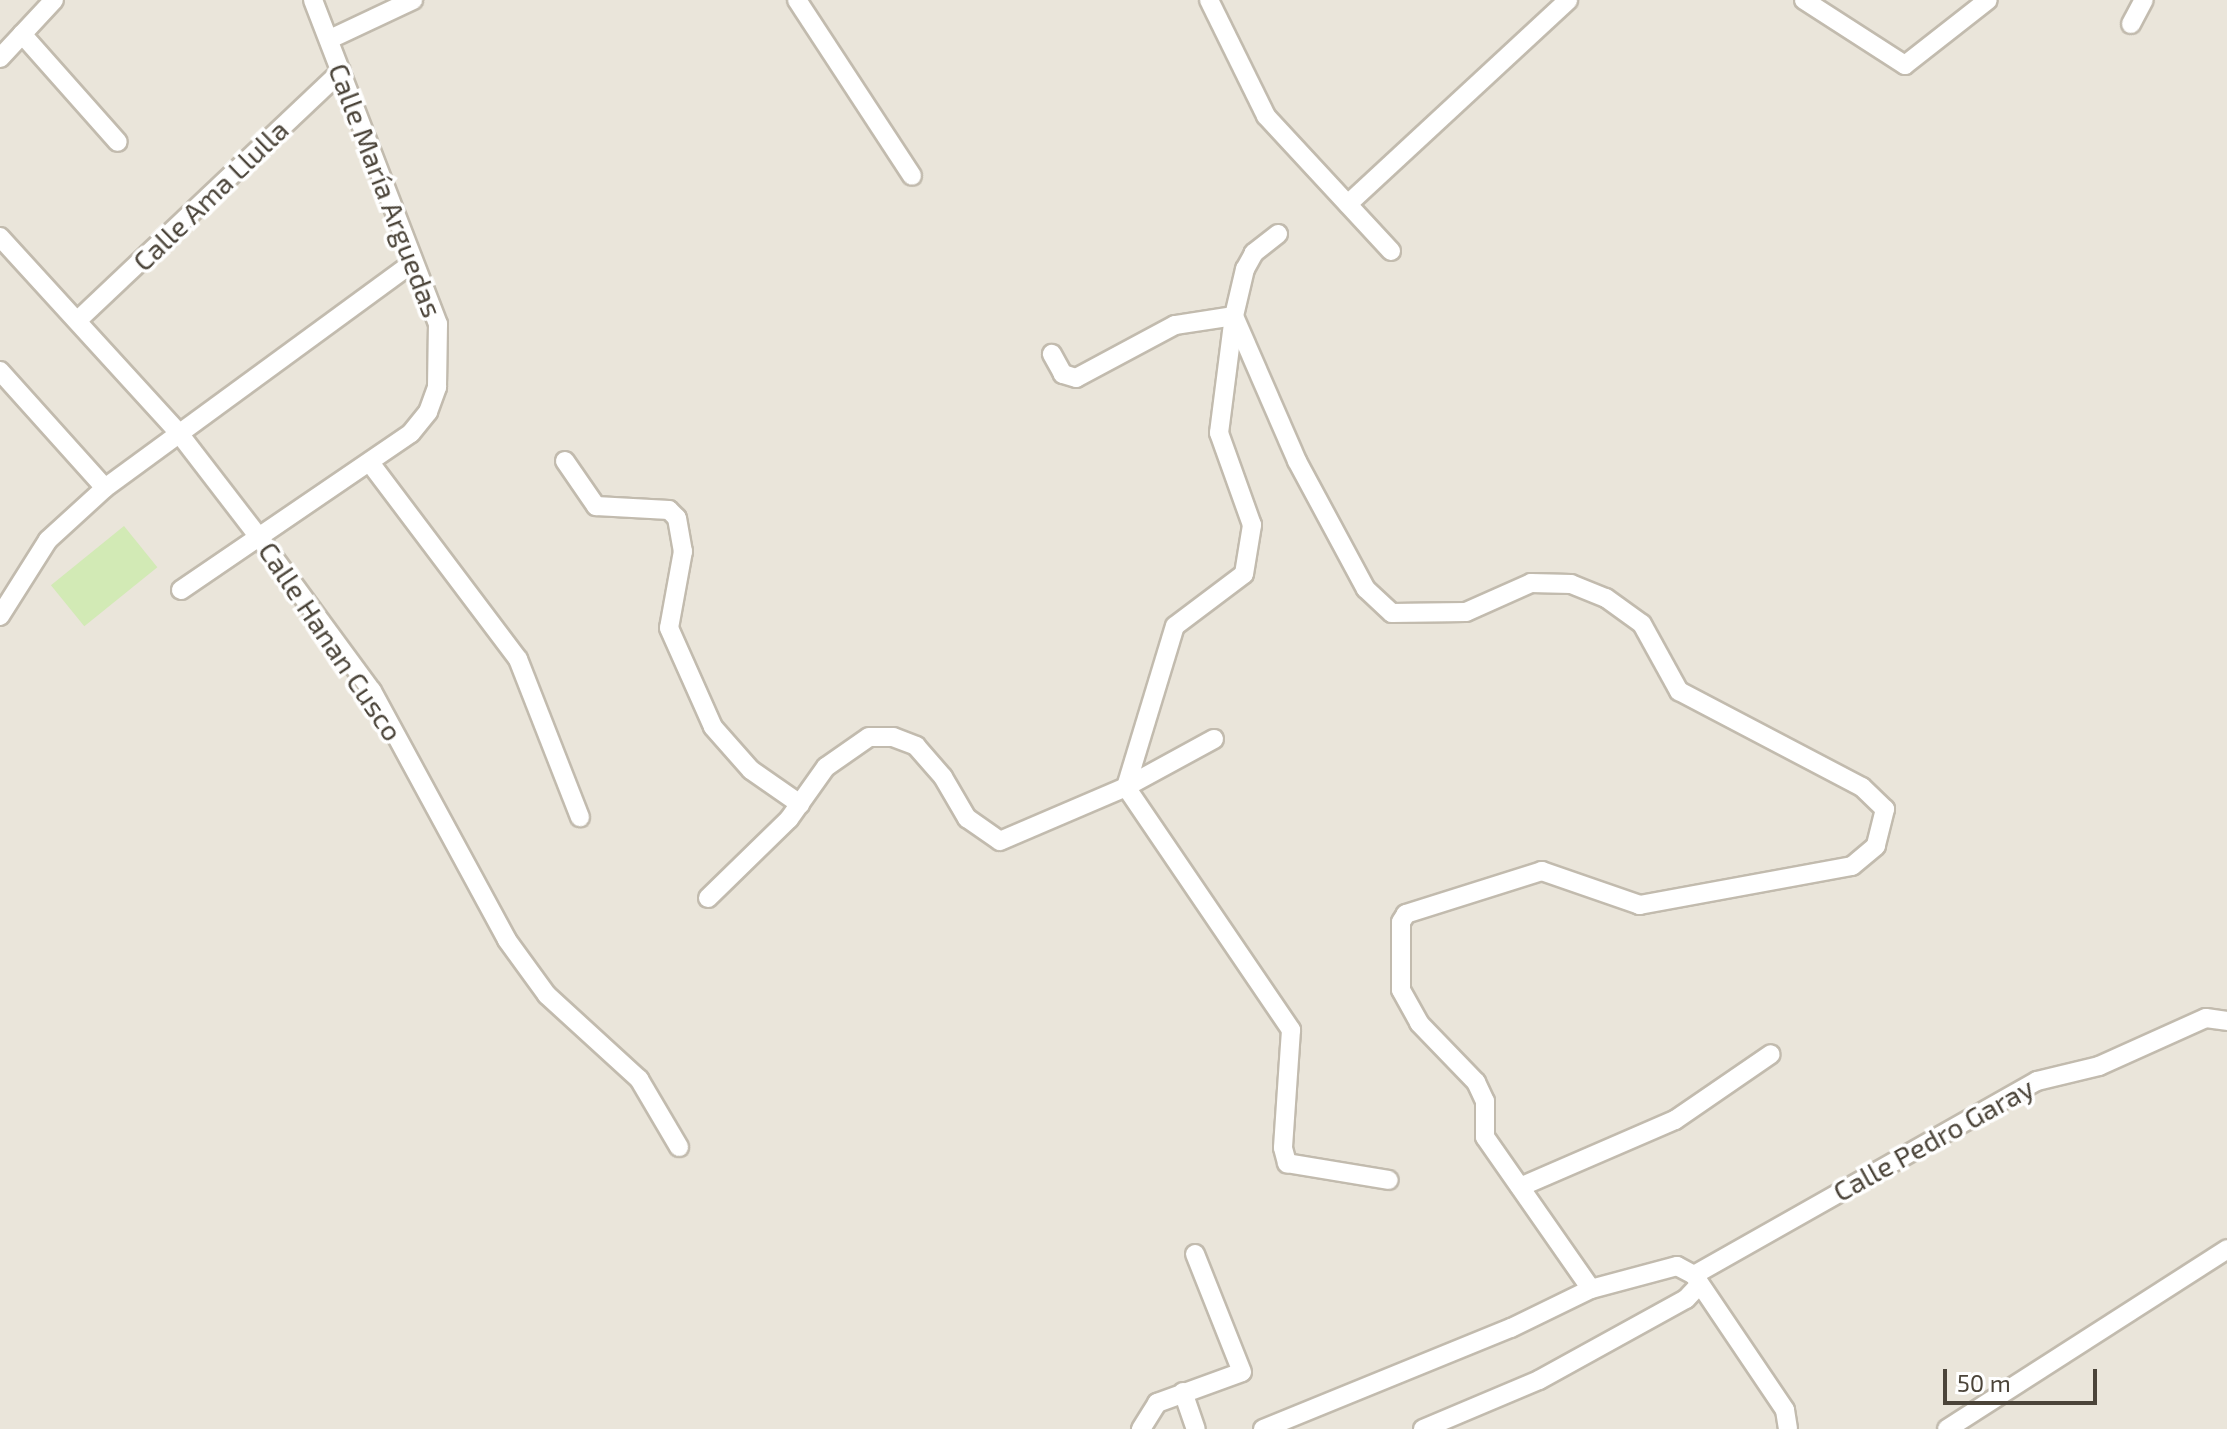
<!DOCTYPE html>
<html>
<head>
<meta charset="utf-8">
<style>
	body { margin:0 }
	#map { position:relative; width:2227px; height:1429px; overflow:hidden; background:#f6f3ec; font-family:"Exo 2",sans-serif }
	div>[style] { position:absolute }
	.residential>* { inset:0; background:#eae5da; transform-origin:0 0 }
	.green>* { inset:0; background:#d2eab5; transform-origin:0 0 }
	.roads { filter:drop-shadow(2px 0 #c2bbae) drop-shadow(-2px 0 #c2bbae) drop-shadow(0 2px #c2bbae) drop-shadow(0 -2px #c2bbae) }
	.street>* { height:18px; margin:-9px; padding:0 9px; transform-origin:9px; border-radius:9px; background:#fff }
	span { translate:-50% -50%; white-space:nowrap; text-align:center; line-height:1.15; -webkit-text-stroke:7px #fff; paint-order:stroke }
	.street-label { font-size:28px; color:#4b4439 }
	.scale { position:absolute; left:1943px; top:1369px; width:154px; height:36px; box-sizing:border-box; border:4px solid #4b4439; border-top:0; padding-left:10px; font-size:24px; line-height:28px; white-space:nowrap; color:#4b4439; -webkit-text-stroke:6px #fff; paint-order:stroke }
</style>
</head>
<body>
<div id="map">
	<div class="residential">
		<i style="left:0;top:0;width:2227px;height:1429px"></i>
	</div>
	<div class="green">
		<i style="left:124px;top:526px;width:53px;height:94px;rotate:51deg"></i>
	</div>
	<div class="roads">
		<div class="street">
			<i style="left:797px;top:0;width:210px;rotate:56.8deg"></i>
			<i style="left:1209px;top:0;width:129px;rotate:63.8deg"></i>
			<i style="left:1266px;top:116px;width:184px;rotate:47.2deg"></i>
			<i style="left:1804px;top:0;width:120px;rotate:32.8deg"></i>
			<i style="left:1905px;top:65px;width:105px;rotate:-38.1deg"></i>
			<i style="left:2131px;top:24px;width:27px;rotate:-62deg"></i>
			<i style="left:22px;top:34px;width:144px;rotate:48.4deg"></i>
			<i style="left:330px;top:39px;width:92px;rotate:-25.2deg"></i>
			<i style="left:0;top:58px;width:79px;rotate:-47deg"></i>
			<i style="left:1348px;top:204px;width:300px;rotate:-42.8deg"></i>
			<i style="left:1278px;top:234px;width:31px;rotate:142deg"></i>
			<i style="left:1254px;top:253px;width:18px;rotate:119deg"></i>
			<i style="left:1245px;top:269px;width:48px;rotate:103.2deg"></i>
			<i style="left:1234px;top:316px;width:158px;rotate:66.5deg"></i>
			<i style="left:1297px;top:461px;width:145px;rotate:61.7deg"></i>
			<i style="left:1366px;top:589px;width:35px;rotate:43deg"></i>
			<i style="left:1392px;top:613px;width:74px;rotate:-0.8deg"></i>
			<i style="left:1466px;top:612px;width:71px;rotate:-24deg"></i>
			<i style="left:1531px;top:583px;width:40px;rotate:1.4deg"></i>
			<i style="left:1571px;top:584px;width:38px;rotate:22deg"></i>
			<i style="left:1606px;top:598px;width:44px;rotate:35.8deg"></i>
			<i style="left:1642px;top:624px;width:77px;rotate:61.1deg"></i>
			<i style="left:1679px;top:691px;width:207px;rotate:27.7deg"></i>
			<i style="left:1862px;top:787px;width:32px;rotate:44deg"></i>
			<i style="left:1885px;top:809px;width:38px;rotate:104deg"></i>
			<i style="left:1876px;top:846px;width:31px;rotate:140deg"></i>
			<i style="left:1852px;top:866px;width:216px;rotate:169.6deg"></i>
			<i style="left:1640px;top:905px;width:104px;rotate:-160.9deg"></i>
			<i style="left:1542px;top:871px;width:143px;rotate:162.5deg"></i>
			<i style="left:1406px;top:914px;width:9px;rotate:122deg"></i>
			<i style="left:1401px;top:922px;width:68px;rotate:90deg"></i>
			<i style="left:1401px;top:990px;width:38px;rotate:61deg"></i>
			<i style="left:1419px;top:1023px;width:82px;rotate:46deg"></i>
			<i style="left:1476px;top:1082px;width:21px;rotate:65deg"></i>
			<i style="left:1485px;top:1101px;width:36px;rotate:90deg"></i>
			<i style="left:1485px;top:1137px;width:185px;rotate:55.1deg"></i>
			<i style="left:0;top:237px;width:264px;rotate:47.6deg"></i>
			<i style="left:178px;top:432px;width:131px;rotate:52.4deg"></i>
			<i style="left:258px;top:536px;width:192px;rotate:53.7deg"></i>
			<i style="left:372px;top:691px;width:283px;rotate:61.5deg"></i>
			<i style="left:507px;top:940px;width:68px;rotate:54deg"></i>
			<i style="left:547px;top:995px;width:125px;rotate:42.4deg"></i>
			<i style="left:639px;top:1079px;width:79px;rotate:59.5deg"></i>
			<i style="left:78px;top:320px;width:362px;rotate:-43.4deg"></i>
			<i style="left:0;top:371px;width:157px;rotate:48.1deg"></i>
			<i style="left:565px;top:461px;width:55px;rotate:55.4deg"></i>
			<i style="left:596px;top:506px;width:73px;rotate:3.1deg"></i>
			<i style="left:669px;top:510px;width:11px;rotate:45deg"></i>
			<i style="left:677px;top:518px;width:34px;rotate:80deg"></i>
			<i style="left:683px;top:551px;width:78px;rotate:100.3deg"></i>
			<i style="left:669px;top:628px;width:108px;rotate:66deg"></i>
			<i style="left:713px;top:727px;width:57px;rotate:48.5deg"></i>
			<i style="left:751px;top:770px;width:60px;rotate:34.8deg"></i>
			<i style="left:371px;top:464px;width:244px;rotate:53deg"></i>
			<i style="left:518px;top:659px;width:170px;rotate:68.6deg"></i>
			<i style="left:181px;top:590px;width:278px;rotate:-34.3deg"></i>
			<i style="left:411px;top:433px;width:27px;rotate:-51deg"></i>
			<i style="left:428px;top:412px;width:27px;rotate:-70deg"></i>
			<i style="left:437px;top:387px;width:63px;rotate:-89.1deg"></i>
			<i style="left:438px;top:324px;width:347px;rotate:-111.1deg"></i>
			<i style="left:0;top:616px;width:90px;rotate:-57.7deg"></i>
			<i style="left:48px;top:540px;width:77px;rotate:-42.4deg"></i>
			<i style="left:105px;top:488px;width:379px;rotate:-36.2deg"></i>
			<i style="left:1214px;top:739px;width:100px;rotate:151.4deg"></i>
			<i style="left:1126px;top:787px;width:294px;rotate:55.8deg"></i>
			<i style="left:1291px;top:1030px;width:118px;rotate:93.9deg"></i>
			<i style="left:1283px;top:1148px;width:16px;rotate:75deg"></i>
			<i style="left:1287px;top:1163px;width:103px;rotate:9.5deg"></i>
			<i style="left:708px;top:898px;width:113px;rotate:-44.3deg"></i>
			<i style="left:789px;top:819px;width:64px;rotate:-54.6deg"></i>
			<i style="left:826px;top:767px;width:52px;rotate:-34.9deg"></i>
			<i style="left:869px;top:737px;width:24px"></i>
			<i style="left:893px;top:737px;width:25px;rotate:21deg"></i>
			<i style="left:916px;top:746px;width:41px;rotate:48.9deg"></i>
			<i style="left:943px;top:777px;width:48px;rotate:59.7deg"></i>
			<i style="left:967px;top:818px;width:40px;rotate:34.9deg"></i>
			<i style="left:1000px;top:841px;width:137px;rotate:-23.2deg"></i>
			<i style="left:1126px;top:787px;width:168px;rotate:-73.1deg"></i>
			<i style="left:1175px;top:626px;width:86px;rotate:-37deg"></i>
			<i style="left:1244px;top:574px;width:50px;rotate:-80.7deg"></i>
			<i style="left:1252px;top:525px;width:98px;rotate:-109.7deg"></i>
			<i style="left:1219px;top:433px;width:118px;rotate:-82.7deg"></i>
			<i style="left:1234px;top:316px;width:60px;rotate:171.3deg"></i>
			<i style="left:1175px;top:325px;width:112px;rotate:151.8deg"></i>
			<i style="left:1076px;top:378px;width:14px;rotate:-163deg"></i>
			<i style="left:1063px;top:374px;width:23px;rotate:-119deg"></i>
			<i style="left:1520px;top:1187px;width:169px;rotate:-23.4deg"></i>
			<i style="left:1675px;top:1120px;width:116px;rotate:-34.5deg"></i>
			<i style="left:1694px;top:1275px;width:394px;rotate:-29.5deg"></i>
			<i style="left:2037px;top:1081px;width:64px;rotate:-13.6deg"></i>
			<i style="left:2099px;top:1066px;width:117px;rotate:-24.2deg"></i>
			<i style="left:2206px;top:1018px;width:21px;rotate:8deg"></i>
			<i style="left:1183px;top:1392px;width:39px;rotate:71deg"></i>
			<i style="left:1141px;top:1429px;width:31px;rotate:-58deg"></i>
			<i style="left:1157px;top:1403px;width:90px;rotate:-20deg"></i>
			<i style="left:1242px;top:1372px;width:127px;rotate:-111.7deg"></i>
			<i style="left:1263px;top:1429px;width:268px;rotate:-22.2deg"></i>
			<i style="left:1511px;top:1328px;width:89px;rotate:-26deg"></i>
			<i style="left:1591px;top:1289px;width:89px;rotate:-15deg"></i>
			<i style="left:1677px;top:1266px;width:19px;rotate:28deg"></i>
			<i style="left:1694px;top:1275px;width:163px;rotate:56deg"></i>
			<i style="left:1785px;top:1410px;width:19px;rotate:81deg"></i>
			<i style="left:1423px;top:1429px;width:126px;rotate:-22.9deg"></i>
			<i style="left:1539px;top:1380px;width:168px;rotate:-28.9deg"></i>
			<i style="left:1686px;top:1299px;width:18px;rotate:-47deg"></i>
			<i style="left:1947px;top:1429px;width:333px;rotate:-32.7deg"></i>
		</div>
	</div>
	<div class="street-label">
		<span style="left:386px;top:190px;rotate:69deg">Calle María Arguedas</span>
		<span style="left:210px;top:195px;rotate:-44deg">Calle Ama Llulla</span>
		<span style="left:331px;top:641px;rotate:56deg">Calle Hanan Cusco</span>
		<span style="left:1933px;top:1139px;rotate:-29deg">Calle Pedro Garay</span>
	</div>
	<div class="scale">50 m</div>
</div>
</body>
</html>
